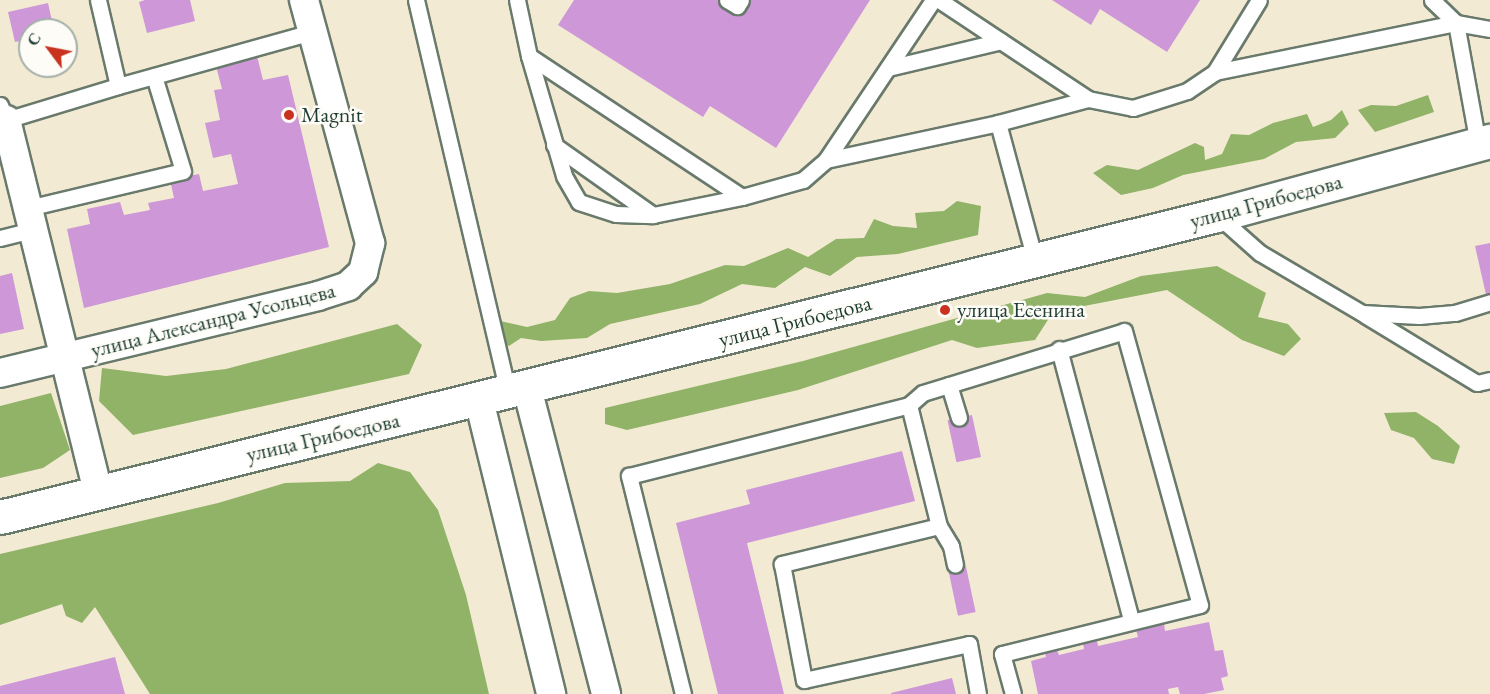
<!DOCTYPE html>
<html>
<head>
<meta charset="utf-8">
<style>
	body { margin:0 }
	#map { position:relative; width:1490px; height:694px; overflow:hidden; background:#f3ead3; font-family:"EB Garamond",serif }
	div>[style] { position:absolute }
	.forest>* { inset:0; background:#90b368 }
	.building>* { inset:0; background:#cd97d8; transform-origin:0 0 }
	.roads { filter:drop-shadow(2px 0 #697a6c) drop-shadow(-2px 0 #697a6c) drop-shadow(0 2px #697a6c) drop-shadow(0 -2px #697a6c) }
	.service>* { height:15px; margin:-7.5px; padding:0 7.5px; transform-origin:7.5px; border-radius:7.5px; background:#fff }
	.minor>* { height:28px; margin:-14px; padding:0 14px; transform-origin:14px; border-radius:14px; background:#fff }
	.secondary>* { height:33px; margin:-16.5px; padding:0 16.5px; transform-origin:16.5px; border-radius:16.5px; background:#fff }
	.dots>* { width:16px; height:16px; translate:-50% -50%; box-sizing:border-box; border:3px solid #fdfcf7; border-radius:50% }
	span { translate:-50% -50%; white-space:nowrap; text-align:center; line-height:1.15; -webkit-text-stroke:5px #fdfcf7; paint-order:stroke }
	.poi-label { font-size:22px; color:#1f3d34 }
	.left { translate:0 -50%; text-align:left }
	.street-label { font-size:22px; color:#1f3d34 }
	.north { position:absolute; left:18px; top:18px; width:60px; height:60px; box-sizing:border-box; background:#fdfcf7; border:2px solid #a4b0a9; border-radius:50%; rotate:302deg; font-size:16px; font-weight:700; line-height:24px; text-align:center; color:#1f3d34 }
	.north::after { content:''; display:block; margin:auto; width:21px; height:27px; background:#c8321e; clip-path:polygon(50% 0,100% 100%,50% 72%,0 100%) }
</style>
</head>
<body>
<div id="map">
	<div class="forest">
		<i style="clip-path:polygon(1428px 95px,1434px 112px,1375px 132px,1358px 110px,1371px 105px,1396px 106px)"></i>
		<i style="clip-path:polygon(1342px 110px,1349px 124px,1335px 138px,1296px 142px,1264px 159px,1183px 175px,1153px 188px,1121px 195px,1093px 173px,1107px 165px,1138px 170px,1195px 143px,1204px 147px,1205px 160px,1222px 154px,1231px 134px,1249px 135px,1273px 123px,1307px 114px,1313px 127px,1331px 120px)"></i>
		<i style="clip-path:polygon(957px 201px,981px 206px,978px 235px,898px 254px,857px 257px,830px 276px,805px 267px,775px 288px,742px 284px,700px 304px,610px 324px,587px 338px,541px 341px,521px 338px,509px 346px,493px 337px,496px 320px,527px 327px,555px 320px,570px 298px,589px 291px,617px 293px,670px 284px,725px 265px,744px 266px,788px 248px,808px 257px,836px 239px,864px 238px,874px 219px,893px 226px,917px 228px,915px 213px,944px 211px)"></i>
		<i style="clip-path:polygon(1217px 266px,1266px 293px,1258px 317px,1288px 324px,1301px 339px,1284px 356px,1242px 340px,1167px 290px,1053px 312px,1035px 340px,977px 348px,952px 340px,798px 390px,627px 430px,605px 424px,605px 408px,803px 361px,1047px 293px,1085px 297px,1141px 276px)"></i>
		<i style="clip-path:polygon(397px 324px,422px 345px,409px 374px,133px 435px,99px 401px,102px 368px,166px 376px,226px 369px)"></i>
		<i style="clip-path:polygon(51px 393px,70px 450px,43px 468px,0 478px,0 406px)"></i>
		<i style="clip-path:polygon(1416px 412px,1438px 426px,1460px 446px,1454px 464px,1432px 459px,1414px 438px,1391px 430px,1384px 413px)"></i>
		<i style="clip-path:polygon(378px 463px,410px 472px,438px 510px,466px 595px,489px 694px,150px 694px,95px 607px,82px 623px,66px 616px,62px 604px,0 625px,0 554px,218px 503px,285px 483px,350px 481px)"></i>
	</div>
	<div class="building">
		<i style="clip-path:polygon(145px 0,190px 0,195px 21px,147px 33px,139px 2px)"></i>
		<i style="clip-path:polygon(574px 0,870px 0,776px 148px,710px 106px,703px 117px,558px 25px)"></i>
		<i style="clip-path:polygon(1052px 0,1200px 0,1167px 52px,1100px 9px,1091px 25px)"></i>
		<i style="clip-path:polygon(48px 3px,54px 30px,30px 30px,30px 39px,15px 42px,8px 12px)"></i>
		<i style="clip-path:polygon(257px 56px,263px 80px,288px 75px,329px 247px,84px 308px,67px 229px,90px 224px,87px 209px,120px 202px,124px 215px,150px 210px,148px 203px,174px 198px,170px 180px,199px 174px,203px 191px,238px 184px,231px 154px,213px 158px,205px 123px,220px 120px,214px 90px,222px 89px,216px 66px)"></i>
		<i style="clip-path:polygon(1490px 243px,1490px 308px,1489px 308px,1475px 246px)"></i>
		<i style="clip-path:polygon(12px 273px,24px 329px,0 334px,0 276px)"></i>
		<i style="left:972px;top:415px;width:43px;height:25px;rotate:78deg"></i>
		<i style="clip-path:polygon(902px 451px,915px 501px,747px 543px,784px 694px,718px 694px,676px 523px,750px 504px,746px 490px)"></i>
		<i style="left:965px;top:562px;width:51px;height:18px;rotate:78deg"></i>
		<i style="clip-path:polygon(1209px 622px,1215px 651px,1223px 650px,1228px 676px,1221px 678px,1224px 690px,1204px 694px,1180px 694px,1178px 687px,1168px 689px,1169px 694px,1038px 694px,1031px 661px,1046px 657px,1045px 653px,1057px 650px,1059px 655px,1084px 649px,1083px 643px,1097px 640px,1098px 646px,1138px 637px,1136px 630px,1164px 624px,1165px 631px)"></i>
		<i style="clip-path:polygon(115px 657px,125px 694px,0 694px,0 686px)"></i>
		<i style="clip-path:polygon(952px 678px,956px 694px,891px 694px,891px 693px)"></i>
	</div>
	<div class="roads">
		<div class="service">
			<i style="left:98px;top:0;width:88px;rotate:76.9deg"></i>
			<i style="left:416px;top:0;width:404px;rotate:76.8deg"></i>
			<i style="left:517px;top:0;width:57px;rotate:77.9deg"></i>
			<i style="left:529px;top:56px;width:125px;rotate:73.7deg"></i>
			<i style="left:564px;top:176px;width:30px;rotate:60deg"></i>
			<i style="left:579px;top:202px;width:39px;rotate:18deg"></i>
			<i style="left:616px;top:214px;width:37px;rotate:2deg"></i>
			<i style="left:653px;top:215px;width:91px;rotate:-11.4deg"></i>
			<i style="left:742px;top:197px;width:63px;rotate:-15.6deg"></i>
			<i style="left:803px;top:180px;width:30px;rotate:-41deg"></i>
			<i style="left:826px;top:160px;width:176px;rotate:-12.1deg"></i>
			<i style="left:998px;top:123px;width:93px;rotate:-14.9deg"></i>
			<i style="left:1088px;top:99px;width:46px;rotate:11.3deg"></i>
			<i style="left:1133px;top:108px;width:57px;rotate:-17.5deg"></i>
			<i style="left:1187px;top:91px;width:34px;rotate:-34deg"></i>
			<i style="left:1215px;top:72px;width:246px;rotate:-11.5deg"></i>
			<i style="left:1456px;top:23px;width:35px;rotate:10deg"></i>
			<i style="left:727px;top:0;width:12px;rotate:31deg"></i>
			<i style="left:737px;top:6px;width:7px;rotate:-56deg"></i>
			<i style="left:939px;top:0;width:179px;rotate:33.6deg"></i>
			<i style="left:1432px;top:0;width:33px;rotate:44deg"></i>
			<i style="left:1456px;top:23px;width:123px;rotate:79.7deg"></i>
			<i style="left:529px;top:56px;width:255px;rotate:33.5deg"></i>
			<i style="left:888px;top:68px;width:116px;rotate:-13.4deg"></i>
			<i style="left:1215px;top:72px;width:84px;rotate:-58.6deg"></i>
			<i style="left:0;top:105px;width:16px;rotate:68deg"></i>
			<i style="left:6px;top:120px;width:117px;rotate:-16.9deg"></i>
			<i style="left:118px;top:86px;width:201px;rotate:-15.6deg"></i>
			<i style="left:998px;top:123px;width:142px;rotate:74.9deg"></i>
			<i style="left:554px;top:145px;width:121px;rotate:35.3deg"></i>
			<i style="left:826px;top:160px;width:192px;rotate:-56.2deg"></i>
			<i style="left:28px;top:208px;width:159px;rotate:-13.4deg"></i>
			<i style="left:183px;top:171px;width:99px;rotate:-107deg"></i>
			<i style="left:1217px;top:215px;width:57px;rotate:41.5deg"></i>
			<i style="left:1260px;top:253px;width:118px;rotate:30.5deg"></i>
			<i style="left:1362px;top:313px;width:57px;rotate:3deg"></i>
			<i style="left:1419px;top:316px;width:36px;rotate:-5deg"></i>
			<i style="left:1455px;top:313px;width:37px;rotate:-17deg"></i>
			<i style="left:0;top:238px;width:34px;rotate:-14deg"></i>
			<i style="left:1365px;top:315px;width:131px;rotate:31.3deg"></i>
			<i style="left:1477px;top:383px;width:13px;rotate:-13deg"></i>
			<i style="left:1059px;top:349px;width:280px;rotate:75.1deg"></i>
			<i style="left:949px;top:385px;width:34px;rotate:73deg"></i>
			<i style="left:909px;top:405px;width:125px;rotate:76.1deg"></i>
			<i style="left:939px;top:526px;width:162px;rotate:166.4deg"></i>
			<i style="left:782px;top:564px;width:118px;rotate:79.3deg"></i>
			<i style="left:804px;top:680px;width:169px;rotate:-12.3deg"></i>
			<i style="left:969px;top:644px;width:51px;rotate:79.8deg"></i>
			<i style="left:939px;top:526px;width:23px;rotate:59deg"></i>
			<i style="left:951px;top:546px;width:19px;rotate:78deg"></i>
			<i style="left:683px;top:694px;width:225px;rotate:-103.9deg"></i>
			<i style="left:629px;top:476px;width:289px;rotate:-14.2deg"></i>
			<i style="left:909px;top:405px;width:18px;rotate:-41deg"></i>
			<i style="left:923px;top:393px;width:210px;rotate:-17.1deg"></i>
			<i style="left:1124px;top:331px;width:284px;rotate:74.5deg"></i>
			<i style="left:1200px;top:605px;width:204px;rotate:166.1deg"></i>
			<i style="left:1002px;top:654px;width:41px;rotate:74.6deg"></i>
		</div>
		<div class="minor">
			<i style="left:0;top:122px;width:6px;rotate:-18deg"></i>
			<i style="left:6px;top:120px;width:383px;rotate:76.1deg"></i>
			<i style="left:0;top:373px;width:327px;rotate:-13.6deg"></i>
			<i style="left:318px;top:296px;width:32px;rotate:-18deg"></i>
			<i style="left:348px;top:286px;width:21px;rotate:-43deg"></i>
			<i style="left:363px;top:272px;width:30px;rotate:-76deg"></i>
			<i style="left:370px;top:243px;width:252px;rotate:-105.2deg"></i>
			<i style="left:527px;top:388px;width:316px;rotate:75.5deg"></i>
			<i style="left:479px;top:400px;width:303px;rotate:76.2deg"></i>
		</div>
		<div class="secondary">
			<i style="left:0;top:517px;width:1254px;rotate:-13.94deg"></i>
			<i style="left:1217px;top:215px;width:283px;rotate:-15.2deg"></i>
		</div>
	</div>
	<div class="dots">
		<i style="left:289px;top:115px;background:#c8321e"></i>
		<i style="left:945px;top:310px;background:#c8321e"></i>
	</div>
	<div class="poi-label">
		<span class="left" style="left:301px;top:115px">Magnit</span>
		<span class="left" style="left:957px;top:310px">улица Есенина</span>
	</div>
	<div class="street-label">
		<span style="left:1266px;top:201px;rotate:-15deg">улица Грибоедова</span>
		<span style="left:213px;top:320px;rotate:-14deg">улица Александра Усольцева</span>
		<span style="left:795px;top:321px;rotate:-14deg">улица Грибоедова</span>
		<span style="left:323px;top:437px;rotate:-13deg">улица Грибоедова</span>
	</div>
	<div class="north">С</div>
</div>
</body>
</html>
